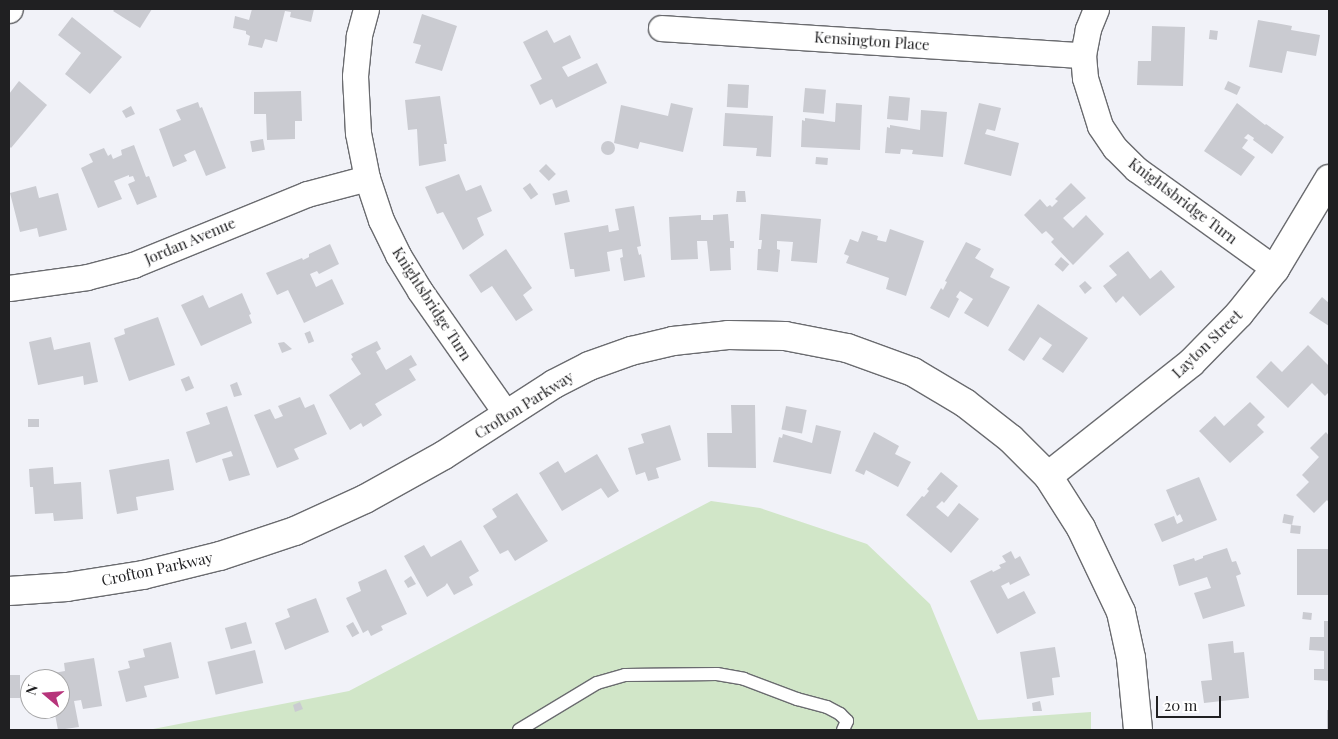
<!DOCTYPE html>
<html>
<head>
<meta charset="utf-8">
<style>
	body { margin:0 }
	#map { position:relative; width:1338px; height:739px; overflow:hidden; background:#f1f2f8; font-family:"Playfair Display",serif }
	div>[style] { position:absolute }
	.green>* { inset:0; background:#d1e6c8 }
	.building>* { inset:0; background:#cacbd1; transform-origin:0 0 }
	.round { border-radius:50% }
	.roads { filter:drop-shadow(1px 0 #6a6b6f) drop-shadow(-1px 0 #6a6b6f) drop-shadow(0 1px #6a6b6f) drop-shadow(0 -1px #6a6b6f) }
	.service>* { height:12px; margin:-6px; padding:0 6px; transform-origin:6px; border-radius:6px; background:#fff }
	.minor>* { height:25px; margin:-12.5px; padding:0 12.5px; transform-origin:12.5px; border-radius:12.5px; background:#fff }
	.tertiary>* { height:28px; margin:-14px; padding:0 14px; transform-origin:14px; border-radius:14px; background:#fff }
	span { translate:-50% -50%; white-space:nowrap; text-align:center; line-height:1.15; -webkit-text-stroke:5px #fff; paint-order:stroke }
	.street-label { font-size:15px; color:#202022 }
	.frame { position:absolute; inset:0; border:10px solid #202022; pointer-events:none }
	.north { position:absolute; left:20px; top:669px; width:50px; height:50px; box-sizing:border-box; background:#fff; border:1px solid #a6a6a7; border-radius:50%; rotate:288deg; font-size:14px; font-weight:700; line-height:20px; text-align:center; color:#202022 }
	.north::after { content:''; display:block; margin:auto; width:18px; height:22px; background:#b7347b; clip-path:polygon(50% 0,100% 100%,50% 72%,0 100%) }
	.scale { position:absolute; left:1156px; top:696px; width:65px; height:22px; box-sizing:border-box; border:2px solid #202022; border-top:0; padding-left:6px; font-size:15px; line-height:18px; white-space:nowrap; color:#202022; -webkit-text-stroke:4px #fff; paint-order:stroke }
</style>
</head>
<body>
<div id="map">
	<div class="green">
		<i style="clip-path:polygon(711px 501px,760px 508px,867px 544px,930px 604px,978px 720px,1091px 712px,1091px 730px,148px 730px,349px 691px)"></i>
	</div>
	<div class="building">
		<i style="clip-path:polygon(115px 9px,152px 9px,140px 28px,113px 11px)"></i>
		<i style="clip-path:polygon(252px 9px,314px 9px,311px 22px,290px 17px,291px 12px,285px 11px,277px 42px,265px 39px,262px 48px,248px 45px,250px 36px,246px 34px,246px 31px,233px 28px,235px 16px,249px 20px)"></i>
		<i style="clip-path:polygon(422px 14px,457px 26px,442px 71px,415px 63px,421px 45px,413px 43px)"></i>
		<i style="clip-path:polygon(72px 17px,122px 57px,90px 94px,65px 74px,81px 53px,58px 35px)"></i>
		<i style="clip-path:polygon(1258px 20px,1292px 26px,1291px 30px,1320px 35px,1316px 56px,1287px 51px,1282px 73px,1249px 67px)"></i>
		<i style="clip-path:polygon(1152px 26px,1185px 27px,1183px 86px,1137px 85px,1138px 61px,1151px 61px)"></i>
		<i style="clip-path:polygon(547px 30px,554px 43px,570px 35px,581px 58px,562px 67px,568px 77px,597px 63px,607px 83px,556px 108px,552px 99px,540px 105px,530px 85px,542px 79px,523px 42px)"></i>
		<i style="left:1210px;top:30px;width:8px;height:9px;rotate:7deg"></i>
		<i style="clip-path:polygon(19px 81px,47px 105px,11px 148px,9px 146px,9px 94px)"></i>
		<i style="left:1228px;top:81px;width:14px;height:9px;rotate:25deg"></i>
		<i style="left:728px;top:84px;width:21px;height:23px;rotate:3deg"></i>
		<i style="left:805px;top:88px;width:21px;height:24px;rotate:5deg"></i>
		<i style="clip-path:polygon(301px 91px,302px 121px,295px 121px,295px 139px,267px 140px,266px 114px,254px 114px,254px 92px)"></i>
		<i style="clip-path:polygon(440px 96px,447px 144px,444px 144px,446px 161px,419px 166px,417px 129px,408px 130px,405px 100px)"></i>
		<i style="left:889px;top:96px;width:21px;height:23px;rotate:5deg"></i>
		<i style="clip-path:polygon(198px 102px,200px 108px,202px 107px,226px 168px,206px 176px,195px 150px,184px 155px,187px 161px,173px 167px,159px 129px,181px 120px,176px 110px)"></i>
		<i style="clip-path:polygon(671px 103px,693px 108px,683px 152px,640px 142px,638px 149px,614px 143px,621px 105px,668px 116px)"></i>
		<i style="clip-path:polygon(836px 103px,862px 105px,860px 150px,801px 147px,802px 120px,805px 121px,805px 118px,835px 122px)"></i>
		<i style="clip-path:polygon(979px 103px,1001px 108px,995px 131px,987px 129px,985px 134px,1019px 143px,1011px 176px,964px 164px)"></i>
		<i style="clip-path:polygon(1237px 103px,1265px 125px,1266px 124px,1284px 137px,1272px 154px,1253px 140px,1254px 138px,1248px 134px,1244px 138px,1248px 140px,1242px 148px,1255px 157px,1241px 176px,1204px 151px)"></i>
		<i style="clip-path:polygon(131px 106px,135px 114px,126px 118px,122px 111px)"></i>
		<i style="clip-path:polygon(921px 110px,947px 112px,943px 157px,912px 154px,913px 150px,901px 149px,900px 154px,885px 153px,887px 127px,890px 128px,890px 125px,920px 130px)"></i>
		<i style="clip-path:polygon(725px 113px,773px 116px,771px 157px,756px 156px,757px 148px,723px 146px)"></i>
		<i style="left:263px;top:139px;width:11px;height:13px;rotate:80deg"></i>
		<i class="round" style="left:601px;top:141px;width:14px;height:14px"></i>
		<i style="clip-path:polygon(134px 145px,146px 177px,149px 176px,157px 197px,137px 205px,128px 184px,135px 181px,133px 176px,129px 177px,129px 175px,114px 181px,122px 199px,98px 208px,81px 168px,93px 162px,89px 154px,104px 148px,108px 156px,111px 154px,113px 159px,122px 155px,121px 150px)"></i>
		<i style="left:816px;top:157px;width:12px;height:7px;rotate:5deg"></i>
		<i style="left:546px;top:164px;width:14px;height:10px;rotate:45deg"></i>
		<i style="clip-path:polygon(459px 174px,466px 191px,481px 185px,492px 211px,477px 218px,484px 235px,463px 250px,443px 212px,437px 214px,425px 187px)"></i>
		<i style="left:530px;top:183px;width:14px;height:9px;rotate:54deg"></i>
		<i style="clip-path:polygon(1071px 183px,1086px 198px,1063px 218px,1073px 228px,1086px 215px,1104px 234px,1073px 265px,1051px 242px,1054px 239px,1046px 231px,1042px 234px,1024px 215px,1040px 199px,1047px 207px,1050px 205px,1052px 207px,1058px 201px,1055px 199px)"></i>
		<i style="clip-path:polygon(36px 186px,39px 198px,58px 193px,67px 230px,39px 237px,37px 228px,20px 232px,10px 193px)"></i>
		<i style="left:567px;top:190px;width:12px;height:15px;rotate:76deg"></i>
		<i style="clip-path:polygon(737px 191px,745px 191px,746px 202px,736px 202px)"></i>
		<i style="clip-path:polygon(634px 206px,641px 246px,637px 247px,639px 255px,641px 254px,645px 277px,624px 281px,620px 258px,623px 257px,622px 249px,607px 252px,610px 271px,575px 277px,574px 269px,570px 269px,564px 233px,608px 225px,609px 232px,619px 230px,615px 209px)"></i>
		<i style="clip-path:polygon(728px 214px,730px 241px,734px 241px,734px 248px,730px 248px,731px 270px,710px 271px,707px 241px,697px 241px,698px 259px,671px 260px,669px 217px,701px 215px,701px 220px,713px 220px,713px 215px)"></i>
		<i style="clip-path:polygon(761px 214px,821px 219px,817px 263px,791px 261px,793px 242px,777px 241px,777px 249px,780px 250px,778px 272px,757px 270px,758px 249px,761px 249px,762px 240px,759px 240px)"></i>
		<i style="clip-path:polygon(890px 229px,924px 241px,906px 296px,886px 289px,889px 278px,846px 263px,849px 256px,844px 254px,850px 239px,858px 242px,862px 231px,878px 236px,877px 240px,886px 242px)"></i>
		<i style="clip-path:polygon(966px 242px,981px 249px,975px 258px,994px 269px,990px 277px,1010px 287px,988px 327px,964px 313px,973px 299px,960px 291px,956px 297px,959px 299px,949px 318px,930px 308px,941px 288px,943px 290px,947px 282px,945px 281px)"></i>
		<i style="clip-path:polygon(330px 244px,339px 264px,319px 274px,317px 271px,310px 274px,316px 287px,332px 279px,344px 304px,304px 323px,288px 290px,277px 295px,266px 273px,302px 258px,303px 260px,309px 257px,309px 254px)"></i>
		<i style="clip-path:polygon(506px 249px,532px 288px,523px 295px,533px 310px,516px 321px,492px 286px,481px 293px,469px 275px)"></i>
		<i style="clip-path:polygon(1128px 251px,1150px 279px,1161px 270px,1175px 287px,1140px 316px,1123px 296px,1116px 303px,1103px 286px,1117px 275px,1109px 266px)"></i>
		<i style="left:1061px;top:257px;width:11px;height:10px;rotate:41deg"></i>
		<i style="clip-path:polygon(1085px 281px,1092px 288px,1085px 294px,1079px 286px)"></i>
		<i style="clip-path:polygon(242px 293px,251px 314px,249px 315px,252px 323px,201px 346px,181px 305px,203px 295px,209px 308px)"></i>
		<i style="clip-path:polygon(1322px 297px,1329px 303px,1329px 326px,1309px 313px)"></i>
		<i style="clip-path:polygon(1038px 304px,1088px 338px,1063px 373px,1042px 359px,1052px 345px,1040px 337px,1024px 361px,1008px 350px)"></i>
		<i style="clip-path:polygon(158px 317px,175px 365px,129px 381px,114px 338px,125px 334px,124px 329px)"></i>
		<i style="left:310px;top:331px;width:11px;height:6px;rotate:68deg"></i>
		<i style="clip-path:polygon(51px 337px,54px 350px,90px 342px,98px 382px,84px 385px,83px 376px,38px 385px,29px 342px)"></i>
		<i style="clip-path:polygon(377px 341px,381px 349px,376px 352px,386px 370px,411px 355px,417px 365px,409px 369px,416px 380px,375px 404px,382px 415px,363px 427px,361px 423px,350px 430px,329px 395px,361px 374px,351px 359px,353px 357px,351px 354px)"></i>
		<i style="clip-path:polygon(284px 342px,292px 349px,282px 353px,278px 343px)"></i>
		<i style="clip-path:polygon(1308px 345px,1329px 366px,1329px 392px,1325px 396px,1312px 383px,1288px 408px,1256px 377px,1271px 361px,1282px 372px)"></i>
		<i style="left:189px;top:376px;width:13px;height:9px;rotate:67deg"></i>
		<i style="clip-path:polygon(237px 382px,242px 395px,234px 397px,230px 385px)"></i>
		<i style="clip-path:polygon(300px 397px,305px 408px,314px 404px,327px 434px,294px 449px,299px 459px,277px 468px,254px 415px,270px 409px,275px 419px,278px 418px,283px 416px,278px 406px)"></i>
		<i style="clip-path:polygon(1250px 402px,1265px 417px,1257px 425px,1264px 432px,1230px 463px,1199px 431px,1215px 416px,1224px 426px)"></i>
		<i style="clip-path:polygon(731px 405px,755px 405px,756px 468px,708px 467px,707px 433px,732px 433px)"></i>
		<i style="clip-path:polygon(227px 406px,250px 475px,229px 481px,222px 459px,233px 456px,231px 451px,196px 463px,186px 432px,210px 424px,206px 413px)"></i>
		<i style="left:786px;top:406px;width:21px;height:24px;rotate:11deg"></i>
		<i style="left:39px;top:419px;width:8px;height:11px;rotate:90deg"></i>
		<i style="clip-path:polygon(670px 425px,681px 460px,656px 468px,659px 478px,648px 481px,645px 472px,636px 475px,628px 448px,644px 443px,641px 434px)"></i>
		<i style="clip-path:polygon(816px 425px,841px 431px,831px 474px,773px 462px,779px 437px,782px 438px,783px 434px,812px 443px)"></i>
		<i style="clip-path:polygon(874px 432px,899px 446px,895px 454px,911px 462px,898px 487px,866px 470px,864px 475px,855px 471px)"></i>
		<i style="clip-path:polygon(1326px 432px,1329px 436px,1329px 503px,1327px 500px,1314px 513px,1296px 495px,1309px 482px,1302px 475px,1319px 457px,1310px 448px)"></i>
		<i style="clip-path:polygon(597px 454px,619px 491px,608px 498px,601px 488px,562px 511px,539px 473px,558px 461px,565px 473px)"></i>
		<i style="clip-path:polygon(169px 459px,174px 490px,136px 497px,138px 510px,117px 514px,109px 470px)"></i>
		<i style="clip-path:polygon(53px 467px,54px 484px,81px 482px,83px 519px,54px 521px,53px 513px,35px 514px,33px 487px,30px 487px,29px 469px)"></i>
		<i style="clip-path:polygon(941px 472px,958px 486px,944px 503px,942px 501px,936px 507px,948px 517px,959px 503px,979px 519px,951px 553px,906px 515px,922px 496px,924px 497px,929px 491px,927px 489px)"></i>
		<i style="clip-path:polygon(1199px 477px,1217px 520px,1162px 542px,1154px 524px,1174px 516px,1177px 524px,1183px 521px,1180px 514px,1177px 516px,1166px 490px)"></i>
		<i style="clip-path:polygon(517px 493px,548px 541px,515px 561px,508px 550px,500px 554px,483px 526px,497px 517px,492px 509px)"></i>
		<i style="left:1284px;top:514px;width:10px;height:9px;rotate:11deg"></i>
		<i style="left:1291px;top:525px;width:10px;height:8px;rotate:6deg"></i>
		<i style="clip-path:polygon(461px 540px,479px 571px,469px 577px,473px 585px,454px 595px,447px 583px,445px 586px,427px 597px,404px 556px,424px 545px,431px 557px)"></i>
		<i style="clip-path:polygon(1227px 548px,1232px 562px,1236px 561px,1241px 574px,1236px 576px,1245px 606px,1203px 619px,1194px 593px,1211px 588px,1207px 577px,1179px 586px,1173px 565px,1194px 558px,1195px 561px,1203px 558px,1203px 556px)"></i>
		<i style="left:1329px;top:549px;width:46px;height:32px;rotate:90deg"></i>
		<i style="clip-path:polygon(1011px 551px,1015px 559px,1020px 556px,1030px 575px,1010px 585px,1009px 582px,1001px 586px,1008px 599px,1024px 591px,1036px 613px,997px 634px,970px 581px,992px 570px,993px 572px,1001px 568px,999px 565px,1006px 562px,1002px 556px)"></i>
		<i style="clip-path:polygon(386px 569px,407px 614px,381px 626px,383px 630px,371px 636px,368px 630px,363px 633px,346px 598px,361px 591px,358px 582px)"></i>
		<i style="clip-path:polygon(411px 576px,416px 584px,408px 588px,404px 581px)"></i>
		<i style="clip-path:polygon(316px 598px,329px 632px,285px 650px,275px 623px,290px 617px,287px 609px)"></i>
		<i style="left:1303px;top:612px;width:9px;height:7px;rotate:6deg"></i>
		<i style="clip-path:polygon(1324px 621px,1329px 621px,1329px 681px,1314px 680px,1314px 669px,1324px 669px,1324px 651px,1309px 650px,1310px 637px,1324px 637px)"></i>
		<i style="left:246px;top:622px;width:22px;height:22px;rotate:74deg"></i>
		<i style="left:353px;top:622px;width:13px;height:8px;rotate:61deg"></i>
		<i style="clip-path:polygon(1233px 641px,1234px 653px,1244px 652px,1249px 698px,1204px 703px,1201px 681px,1212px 680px,1208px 644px)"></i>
		<i style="clip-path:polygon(171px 642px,179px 678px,144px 686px,147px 697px,126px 702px,118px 671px,130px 668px,128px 661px,145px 657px,143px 649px)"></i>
		<i style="clip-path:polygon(1055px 647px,1060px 677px,1052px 678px,1054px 695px,1027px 699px,1020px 652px)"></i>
		<i style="left:255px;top:650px;width:34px;height:49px;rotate:76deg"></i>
		<i style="clip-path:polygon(94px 658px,102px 706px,83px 709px,81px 700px,74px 701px,79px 727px,58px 730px,54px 709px,60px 709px,60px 679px,49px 679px,48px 674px,65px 671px,64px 663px)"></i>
		<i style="left:20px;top:675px;width:23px;height:11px;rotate:90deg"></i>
		<i style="clip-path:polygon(1040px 701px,1042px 711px,1033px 711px,1032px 703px)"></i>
		<i style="clip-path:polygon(300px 702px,303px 709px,295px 712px,293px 705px)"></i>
		<i style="left:1329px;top:710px;width:20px;height:2px;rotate:90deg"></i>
	</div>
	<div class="roads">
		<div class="service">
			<i style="left:519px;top:730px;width:91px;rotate:-31.1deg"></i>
			<i style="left:597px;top:683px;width:29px;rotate:-16deg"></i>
			<i style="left:625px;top:675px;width:92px;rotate:-0.6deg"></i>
			<i style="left:717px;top:674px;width:27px;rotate:10deg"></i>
			<i style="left:744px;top:679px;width:57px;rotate:20.7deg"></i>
			<i style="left:797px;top:699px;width:31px;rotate:15deg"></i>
			<i style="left:827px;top:707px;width:15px;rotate:28deg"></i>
			<i style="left:840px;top:714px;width:10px;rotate:45deg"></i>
			<i style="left:847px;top:721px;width:10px;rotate:114deg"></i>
		</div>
		<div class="minor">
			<i style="left:366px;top:9px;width:28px;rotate:105deg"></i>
			<i style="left:359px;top:36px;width:40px;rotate:95.7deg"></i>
			<i style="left:355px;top:76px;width:57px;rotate:87deg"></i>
			<i style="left:358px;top:133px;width:46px;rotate:78.7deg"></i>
			<i style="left:367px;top:178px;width:44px;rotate:71.6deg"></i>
			<i style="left:381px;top:220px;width:39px;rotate:64deg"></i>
			<i style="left:398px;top:255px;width:42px;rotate:58.6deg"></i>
			<i style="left:420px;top:291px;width:151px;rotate:54.9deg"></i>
			<i style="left:1096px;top:9px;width:22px;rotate:112deg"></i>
			<i style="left:1088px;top:29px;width:26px;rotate:101deg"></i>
			<i style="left:1083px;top:55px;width:23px;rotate:85deg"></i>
			<i style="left:1085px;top:78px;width:50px;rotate:72.6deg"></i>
			<i style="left:1100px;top:126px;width:27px;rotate:56deg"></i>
			<i style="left:1115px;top:148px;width:30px;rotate:45deg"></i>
			<i style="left:1136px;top:169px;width:171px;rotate:35.7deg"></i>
			<i style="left:9px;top:10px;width:1px;rotate:-45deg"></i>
			<i style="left:661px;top:28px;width:423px;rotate:3.7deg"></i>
			<i style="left:9px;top:288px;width:79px;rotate:-8deg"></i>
			<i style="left:87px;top:277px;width:48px;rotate:-14.6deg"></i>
			<i style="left:133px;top:265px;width:188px;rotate:-22.2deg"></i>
			<i style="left:307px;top:194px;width:62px;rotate:-14.9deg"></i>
		</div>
		<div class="tertiary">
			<i style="left:1048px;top:476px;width:182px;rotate:-38.3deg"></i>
			<i style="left:1191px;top:363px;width:69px;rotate:-45.6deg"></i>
			<i style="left:1239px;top:314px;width:58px;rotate:-51.3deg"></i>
			<i style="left:1275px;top:269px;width:105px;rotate:-59deg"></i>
			<i style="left:9px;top:591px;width:58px;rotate:-3.9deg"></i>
			<i style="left:67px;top:587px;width:77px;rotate:-9deg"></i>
			<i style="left:143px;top:575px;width:79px;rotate:-13.9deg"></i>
			<i style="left:220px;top:556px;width:79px;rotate:-18.4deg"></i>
			<i style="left:295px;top:531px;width:77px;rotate:-24.6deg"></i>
			<i style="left:365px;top:499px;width:90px;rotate:-29.1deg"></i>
			<i style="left:444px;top:455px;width:131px;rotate:-32.8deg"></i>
			<i style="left:554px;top:384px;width:39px;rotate:-27deg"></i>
			<i style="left:589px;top:366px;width:45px;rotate:-19.7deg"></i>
			<i style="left:631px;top:351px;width:43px;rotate:-13.4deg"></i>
			<i style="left:673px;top:341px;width:55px;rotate:-6.2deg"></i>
			<i style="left:728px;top:335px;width:57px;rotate:1deg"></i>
			<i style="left:785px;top:336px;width:63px;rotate:11deg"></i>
			<i style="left:847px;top:348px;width:70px;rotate:20deg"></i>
			<i style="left:913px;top:372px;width:61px;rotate:30.8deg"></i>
			<i style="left:965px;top:403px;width:58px;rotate:38deg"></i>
			<i style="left:1011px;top:439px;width:52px;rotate:45deg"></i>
			<i style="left:1048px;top:476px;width:62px;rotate:57.6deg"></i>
			<i style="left:1081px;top:528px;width:93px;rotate:64.5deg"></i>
			<i style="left:1121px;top:612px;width:47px;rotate:77.7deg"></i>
			<i style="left:1131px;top:658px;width:72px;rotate:84.4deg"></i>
		</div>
	</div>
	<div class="street-label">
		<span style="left:872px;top:41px;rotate:4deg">Kensington Place</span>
		<span style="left:1183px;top:201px;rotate:37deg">Knightsbridge Turn</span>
		<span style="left:190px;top:241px;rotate:-23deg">Jordan Avenue</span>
		<span style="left:432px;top:304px;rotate:57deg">Knightsbridge Turn</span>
		<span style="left:1207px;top:344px;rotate:-44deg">Layton Street</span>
		<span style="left:524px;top:405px;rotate:-32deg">Crofton Parkway</span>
		<span style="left:157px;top:569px;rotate:-12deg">Crofton Parkway</span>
	</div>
	<div class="frame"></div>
	<div class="north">N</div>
	<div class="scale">20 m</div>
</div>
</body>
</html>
